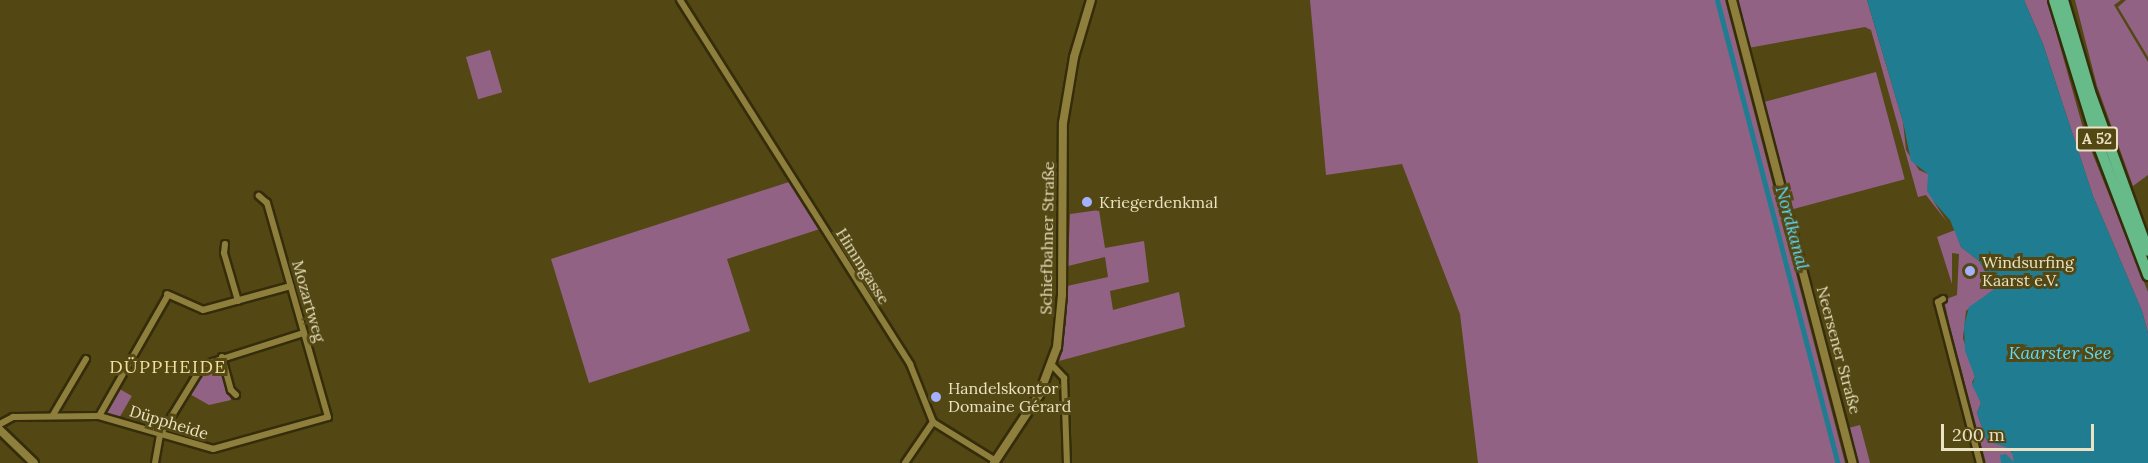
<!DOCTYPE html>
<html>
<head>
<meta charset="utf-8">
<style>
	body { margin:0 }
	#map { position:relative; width:2148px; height:463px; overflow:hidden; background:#534714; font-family:Lora,serif }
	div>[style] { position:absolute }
	.green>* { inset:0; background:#926285; transform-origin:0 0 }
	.water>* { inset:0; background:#207d91 }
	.canal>* { height:5px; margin:-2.5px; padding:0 2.5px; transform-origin:2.5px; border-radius:2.5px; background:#207d91 }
	.roads { filter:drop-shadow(2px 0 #352d0a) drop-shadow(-2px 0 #352d0a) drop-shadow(0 2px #352d0a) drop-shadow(0 -2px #352d0a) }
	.minor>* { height:6px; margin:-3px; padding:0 3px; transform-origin:3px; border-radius:3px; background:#8e7f3d }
	.tertiary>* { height:8px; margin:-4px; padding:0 4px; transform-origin:4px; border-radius:4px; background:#8e7f3d }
	.secondary>* { height:8px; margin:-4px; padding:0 4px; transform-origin:4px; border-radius:4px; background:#8e7f3d }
	.motorway>* { height:10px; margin:-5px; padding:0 5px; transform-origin:5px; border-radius:5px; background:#66bb89 }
	.dots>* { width:16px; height:16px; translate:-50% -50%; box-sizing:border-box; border:3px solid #534714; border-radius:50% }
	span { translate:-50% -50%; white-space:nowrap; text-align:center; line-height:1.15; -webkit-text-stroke:6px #534714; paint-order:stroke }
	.shield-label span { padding:2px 4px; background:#534714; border:2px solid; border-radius:4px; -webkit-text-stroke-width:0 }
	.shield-label { font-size:15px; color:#eae2c2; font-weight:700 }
	.poi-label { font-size:16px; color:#eae2c2 }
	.left { translate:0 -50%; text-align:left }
	.street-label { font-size:16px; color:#eae2c2 }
	.water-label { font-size:18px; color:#5ddbf9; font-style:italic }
	.neighbourhood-label { font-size:18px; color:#f1e19d; letter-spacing:1.5px }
	.scale { position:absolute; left:1941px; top:424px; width:153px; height:27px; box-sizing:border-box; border:3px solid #eae2c2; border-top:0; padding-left:8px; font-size:18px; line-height:21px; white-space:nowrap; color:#eae2c2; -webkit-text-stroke:4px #534714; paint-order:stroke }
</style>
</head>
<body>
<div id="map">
	<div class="green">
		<i style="clip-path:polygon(1310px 0,1725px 0,1845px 463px,1478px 463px,1460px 314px,1402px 164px,1326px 175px)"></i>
		<i style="clip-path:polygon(1727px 0,1729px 0,1850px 463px,1847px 463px)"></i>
		<i style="clip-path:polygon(1735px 0,1867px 0,1903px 122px,1906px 150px,1919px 170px,1928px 174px,1934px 202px,1947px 222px,1926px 195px,1918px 197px,1871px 30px,1865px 27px,1748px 48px)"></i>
		<i style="clip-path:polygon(2024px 0,2047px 0,2085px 135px,2148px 292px,2148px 333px,2142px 311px,2093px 196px,2043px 44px)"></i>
		<i style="clip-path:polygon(2075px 0,2121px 0,2114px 5px,2148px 62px,2148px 175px,2133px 186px,2097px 86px)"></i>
		<i style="clip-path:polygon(2126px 0,2148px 0,2148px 57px,2118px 7px)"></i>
		<i style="left:490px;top:50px;width:44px;height:25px;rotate:74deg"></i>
		<i style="left:1876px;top:72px;width:111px;height:119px;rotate:75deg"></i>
		<i style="clip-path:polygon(792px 181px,820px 229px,727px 259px,750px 331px,589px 383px,551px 259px)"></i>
		<i style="clip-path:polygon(1099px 210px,1105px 248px,1144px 241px,1149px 282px,1110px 291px,1113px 310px,1179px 292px,1185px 327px,1059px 361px,1066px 323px,1067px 286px,1108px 277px,1105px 257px,1068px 266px,1070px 214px)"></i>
		<i style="clip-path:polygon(1955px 230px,1961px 247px,1979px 261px,1996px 288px,1966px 311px,1963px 338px,1975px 377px,1972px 382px,1981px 403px,1977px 413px,1987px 441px,2007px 446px,2015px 457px,2014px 463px,1986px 463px,1950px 327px,1944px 300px,1957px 295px,1959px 254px,1952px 253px,1952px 284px,1937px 237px)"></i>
		<i style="clip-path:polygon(214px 362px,221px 366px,231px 400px,209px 405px,188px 393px,204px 368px)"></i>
		<i style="left:118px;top:388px;width:16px;height:28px;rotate:30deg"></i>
		<i style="left:1860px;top:425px;width:39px;height:13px;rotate:75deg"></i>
	</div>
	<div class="water">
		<i style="clip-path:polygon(1867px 0,2024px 0,2043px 44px,2093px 196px,2142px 311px,2148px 333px,2148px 463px,2001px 463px,2000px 455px,2006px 454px,2014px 462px,2011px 449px,1987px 441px,1977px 413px,1981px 403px,1972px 385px,1975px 377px,1965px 351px,1964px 326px,1969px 307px,1996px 288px,1979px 261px,1961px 247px,1950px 220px,1934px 202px,1927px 191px,1928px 174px,1911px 161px,1903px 122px)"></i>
	</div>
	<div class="canal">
		<i style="left:1717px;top:0;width:479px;rotate:75.4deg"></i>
	</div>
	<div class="roads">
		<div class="minor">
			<i style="left:680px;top:0;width:431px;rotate:57.7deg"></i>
			<i style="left:910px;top:364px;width:62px;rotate:68.4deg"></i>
			<i style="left:933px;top:422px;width:74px;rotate:31.8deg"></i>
			<i style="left:225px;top:244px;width:9px;rotate:96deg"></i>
			<i style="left:224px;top:253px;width:50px;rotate:73.7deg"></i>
			<i style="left:167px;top:294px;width:39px;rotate:24deg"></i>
			<i style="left:203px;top:310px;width:91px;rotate:-15.3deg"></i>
			<i style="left:1943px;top:299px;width:6px;rotate:149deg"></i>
			<i style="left:1938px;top:302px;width:166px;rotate:75.4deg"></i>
			<i style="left:222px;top:357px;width:34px;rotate:75deg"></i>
			<i style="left:231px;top:390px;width:7px;rotate:45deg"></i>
			<i style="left:1052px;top:365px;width:18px;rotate:47deg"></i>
			<i style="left:1064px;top:378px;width:85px;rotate:88deg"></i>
			<i style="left:53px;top:415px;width:65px;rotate:-59.5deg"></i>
			<i style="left:99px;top:416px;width:139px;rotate:-60.3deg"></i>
			<i style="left:0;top:424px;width:15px;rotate:-28deg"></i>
			<i style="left:13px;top:417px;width:86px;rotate:-0.7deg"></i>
			<i style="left:99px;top:416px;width:119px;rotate:16.1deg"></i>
			<i style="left:213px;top:449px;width:119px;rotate:-15.5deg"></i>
			<i style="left:328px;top:417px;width:223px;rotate:-105.9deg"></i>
			<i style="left:267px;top:203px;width:11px;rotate:-139deg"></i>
			<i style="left:155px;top:463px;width:28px;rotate:-80deg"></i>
			<i style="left:160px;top:435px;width:82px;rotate:-58.4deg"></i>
			<i style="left:203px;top:365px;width:106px;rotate:-17.6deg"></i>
			<i style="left:905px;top:463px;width:50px;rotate:-55.7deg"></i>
		</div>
		<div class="tertiary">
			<i style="left:0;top:430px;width:47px;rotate:44.1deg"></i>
			<i style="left:994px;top:463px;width:82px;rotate:-56.5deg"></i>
			<i style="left:1039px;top:395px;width:51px;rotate:-69.4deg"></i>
			<i style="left:1057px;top:347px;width:52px;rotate:-84.5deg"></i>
			<i style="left:1062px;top:295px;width:172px;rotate:-89.7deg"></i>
			<i style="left:1063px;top:123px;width:67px;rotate:-80.5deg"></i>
			<i style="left:1074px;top:57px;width:59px;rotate:-73.4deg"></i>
		</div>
		<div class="secondary">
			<i style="left:1732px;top:0;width:479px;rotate:75.4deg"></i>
		</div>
		<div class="motorway">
			<i style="left:2054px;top:0;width:156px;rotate:72.8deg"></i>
			<i style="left:2100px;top:149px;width:135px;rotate:69.1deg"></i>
			<i style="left:2063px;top:0;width:96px;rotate:73.6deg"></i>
			<i style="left:2090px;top:92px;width:169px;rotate:70deg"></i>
		</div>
	</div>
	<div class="dots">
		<i style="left:1087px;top:202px;background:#a5b1fc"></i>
		<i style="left:1970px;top:271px;background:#a5b1fc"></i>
		<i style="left:936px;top:397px;background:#a5b1fc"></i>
	</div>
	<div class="shield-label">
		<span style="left:2097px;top:139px">A 52</span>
	</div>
	<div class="poi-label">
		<span class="left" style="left:1099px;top:202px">Kriegerdenkmal</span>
		<span class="left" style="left:1982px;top:271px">Windsurfing<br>Kaarst e.V.</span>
		<span class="left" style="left:948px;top:397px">Handelskontor<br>Domaine Gérard</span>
	</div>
	<div class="street-label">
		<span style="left:1047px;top:238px;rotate:-89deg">Schiefbahner Straße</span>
		<span style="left:863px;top:266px;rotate:58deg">Himmgasse</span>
		<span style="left:309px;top:301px;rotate:74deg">Mozartweg</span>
		<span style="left:1839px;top:350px;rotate:75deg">Neersener Straße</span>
		<span style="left:169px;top:422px;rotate:17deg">Düppheide</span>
	</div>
	<div class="water-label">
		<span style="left:1792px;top:228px;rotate:75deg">Nordkanal</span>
		<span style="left:2060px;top:353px">Kaarster See</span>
	</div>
	<div class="neighbourhood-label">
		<span style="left:168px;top:367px">DÜPPHEIDE</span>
	</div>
	<div class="scale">200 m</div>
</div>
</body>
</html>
